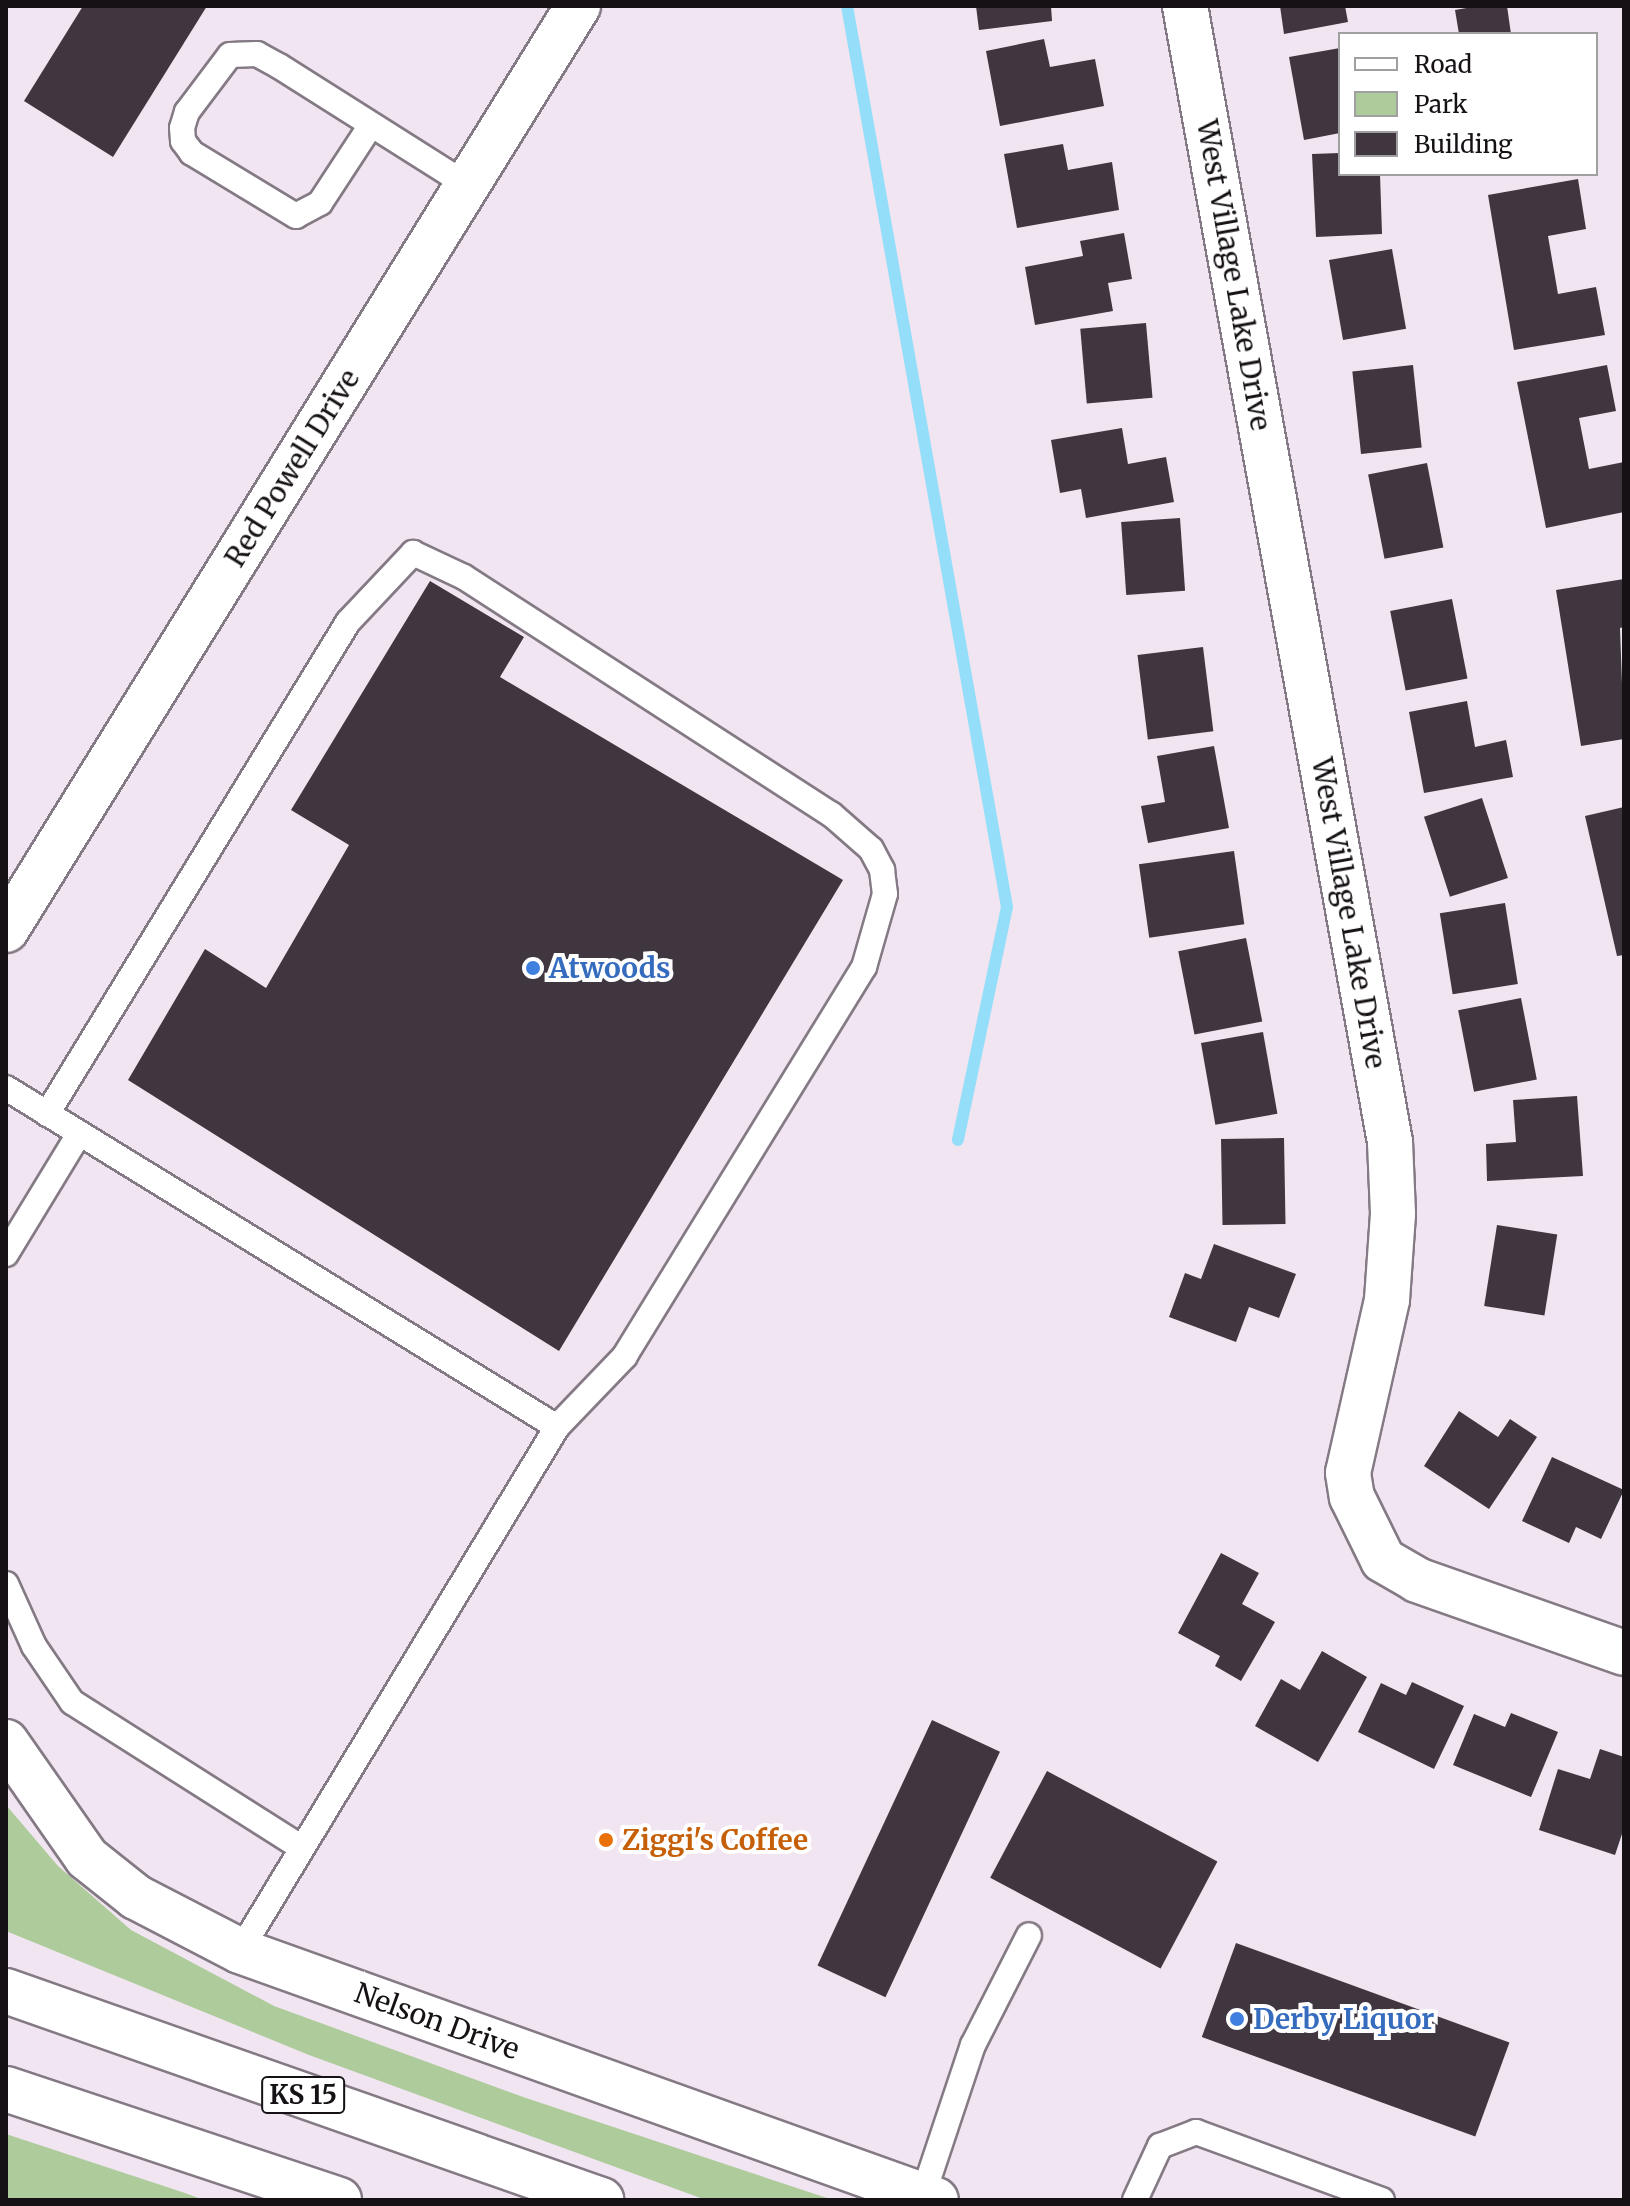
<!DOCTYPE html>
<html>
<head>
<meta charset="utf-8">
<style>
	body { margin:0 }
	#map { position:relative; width:1630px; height:2206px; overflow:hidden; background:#f1e5f1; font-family:Merriweather,serif }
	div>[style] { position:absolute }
	.green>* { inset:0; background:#adcb9b }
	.stream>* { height:12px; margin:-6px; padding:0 6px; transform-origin:6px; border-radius:6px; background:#94def9 }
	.building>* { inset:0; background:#3f363f; transform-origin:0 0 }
	.roads { filter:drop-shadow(2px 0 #847a85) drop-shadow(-2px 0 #847a85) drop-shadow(0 2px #847a85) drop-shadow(0 -2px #847a85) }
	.lane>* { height:24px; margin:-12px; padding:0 12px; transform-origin:12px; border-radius:12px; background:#fff }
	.street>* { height:44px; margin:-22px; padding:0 22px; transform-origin:22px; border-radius:22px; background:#fff }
	.secondary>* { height:44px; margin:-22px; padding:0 22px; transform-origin:22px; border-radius:22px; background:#fff }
	.primary>* { height:44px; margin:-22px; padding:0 22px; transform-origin:22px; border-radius:22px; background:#fff }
	.dots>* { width:22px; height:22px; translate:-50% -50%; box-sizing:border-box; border:4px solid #fff; border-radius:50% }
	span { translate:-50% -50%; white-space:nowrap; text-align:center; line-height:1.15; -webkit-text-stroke:8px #fff; paint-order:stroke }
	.shield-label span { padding:2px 6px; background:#fff; border:2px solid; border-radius:6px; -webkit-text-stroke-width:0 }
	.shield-label { font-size:26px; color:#151115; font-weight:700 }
	.street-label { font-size:28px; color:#151115 }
	.shop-label { font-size:28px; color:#366cbe; font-weight:700 }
	.left { translate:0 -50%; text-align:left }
	.food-label { font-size:28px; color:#c56008; font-weight:700 }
	.frame { position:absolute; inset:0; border:8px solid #151115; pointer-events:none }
	.legend { position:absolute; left:1338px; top:32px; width:260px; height:144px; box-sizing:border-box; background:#fff; border:2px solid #a1a0a1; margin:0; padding:10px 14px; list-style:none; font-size:24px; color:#151115 }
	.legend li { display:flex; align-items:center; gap:16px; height:40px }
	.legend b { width:40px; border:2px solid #a1a0a1 }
</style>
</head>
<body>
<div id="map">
	<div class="green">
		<i style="clip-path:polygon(6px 1805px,58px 1866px,131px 1930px,274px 2006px,526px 2098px,833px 2200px,706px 2200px,309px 2055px,6px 1931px)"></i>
		<i style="clip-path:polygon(6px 2134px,182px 2192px,204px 2200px,6px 2200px)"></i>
	</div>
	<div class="stream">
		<i style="left:847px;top:6px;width:915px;rotate:79.93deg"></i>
		<i style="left:1007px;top:907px;width:238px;rotate:101.9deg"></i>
	</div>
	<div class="building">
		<i style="clip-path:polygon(83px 6px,207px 6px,113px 157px,24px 101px)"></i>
		<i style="clip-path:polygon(976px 6px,1051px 6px,1052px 21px,979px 30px)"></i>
		<i style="clip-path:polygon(1280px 6px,1345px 6px,1348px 22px,1284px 34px)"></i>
		<i style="clip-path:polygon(1478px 6px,1507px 6px,1511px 34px,1459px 34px,1455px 10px)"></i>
		<i style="clip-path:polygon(1044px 39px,1050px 67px,1095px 59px,1104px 106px,1000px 126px,986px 51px)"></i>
		<i style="clip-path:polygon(1340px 48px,1340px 133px,1304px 140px,1289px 57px)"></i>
		<i style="clip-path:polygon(1063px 144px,1068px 170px,1112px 162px,1119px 210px,1017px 228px,1004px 154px)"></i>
		<i style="clip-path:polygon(1340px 153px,1340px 174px,1380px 174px,1382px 234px,1316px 237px,1312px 154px)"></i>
		<i style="clip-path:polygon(1578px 179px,1586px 229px,1548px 236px,1558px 294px,1596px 287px,1605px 335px,1514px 350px,1488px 195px)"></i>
		<i style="clip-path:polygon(1124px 233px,1132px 279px,1108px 283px,1113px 311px,1035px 325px,1025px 267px,1083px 256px,1080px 241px)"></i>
		<i style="left:1392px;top:249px;width:81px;height:64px;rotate:80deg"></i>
		<i style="left:1146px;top:323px;width:75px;height:66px;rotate:85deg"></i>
		<i style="left:1413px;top:365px;width:83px;height:61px;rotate:84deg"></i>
		<i style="clip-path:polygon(1607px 365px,1616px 411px,1579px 418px,1589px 469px,1624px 462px,1624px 512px,1546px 528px,1517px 382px)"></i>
		<i style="clip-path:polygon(1122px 428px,1128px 464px,1166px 457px,1174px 502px,1086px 518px,1081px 489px,1060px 493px,1051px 440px)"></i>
		<i style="left:1427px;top:463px;width:86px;height:60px;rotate:79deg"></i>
		<i style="left:1180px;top:518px;width:73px;height:59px;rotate:86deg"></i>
		<i style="clip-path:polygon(1624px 579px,1624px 627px,1620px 628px,1624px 739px,1581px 746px,1556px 590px)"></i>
		<i style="clip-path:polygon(430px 581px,524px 637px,500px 677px,843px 880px,559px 1351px,128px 1080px,205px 949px,266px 988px,349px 845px,291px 810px)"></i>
		<i style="left:1452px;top:599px;width:81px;height:63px;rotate:79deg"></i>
		<i style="left:1203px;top:647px;width:85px;height:66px;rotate:83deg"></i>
		<i style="clip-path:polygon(1467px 701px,1475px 747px,1506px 740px,1513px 777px,1424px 793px,1409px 712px)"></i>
		<i style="clip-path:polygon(1214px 746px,1229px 828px,1148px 843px,1141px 806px,1165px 802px,1157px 756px)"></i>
		<i style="left:1482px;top:798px;width:84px;height:61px;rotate:72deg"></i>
		<i style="clip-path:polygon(1624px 807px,1624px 955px,1617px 956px,1585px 816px)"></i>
		<i style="left:1234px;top:851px;width:74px;height:96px;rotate:82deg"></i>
		<i style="left:1505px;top:903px;width:82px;height:66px;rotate:81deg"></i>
		<i style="left:1246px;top:938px;width:85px;height:69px;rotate:79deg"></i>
		<i style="left:1521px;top:998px;width:83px;height:64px;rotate:79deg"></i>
		<i style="left:1263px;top:1032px;width:83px;height:63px;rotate:80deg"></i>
		<i style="clip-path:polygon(1577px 1096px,1583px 1176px,1487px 1181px,1486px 1144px,1516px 1142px,1513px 1100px)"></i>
		<i style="left:1284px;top:1138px;width:86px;height:63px;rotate:89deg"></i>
		<i style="left:1497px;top:1225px;width:61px;height:82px;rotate:9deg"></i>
		<i style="clip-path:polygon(1214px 1244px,1296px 1274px,1279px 1318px,1249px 1307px,1236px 1342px,1169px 1317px,1185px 1273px,1201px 1279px)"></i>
		<i style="clip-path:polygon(1459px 1411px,1498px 1437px,1510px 1419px,1537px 1437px,1489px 1509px,1424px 1466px)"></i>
		<i style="clip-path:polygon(1552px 1457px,1624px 1490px,1601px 1539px,1576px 1527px,1569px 1543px,1522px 1521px)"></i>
		<i style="clip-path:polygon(1221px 1553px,1259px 1573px,1242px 1604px,1275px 1622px,1241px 1681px,1215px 1666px,1220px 1656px,1178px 1633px)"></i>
		<i style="clip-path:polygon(1322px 1651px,1367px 1677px,1318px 1762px,1255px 1726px,1281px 1679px,1300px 1690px)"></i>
		<i style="clip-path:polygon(1412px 1682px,1464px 1706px,1434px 1769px,1358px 1732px,1381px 1683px,1406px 1695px)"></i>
		<i style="clip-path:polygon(1511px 1713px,1558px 1732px,1531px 1797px,1453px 1765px,1474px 1714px,1505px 1727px)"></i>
		<i style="left:932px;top:1720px;width:75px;height:271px;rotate:25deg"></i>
		<i style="clip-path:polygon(1600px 1749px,1624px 1757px,1624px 1828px,1615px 1855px,1539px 1830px,1558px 1769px,1590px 1779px)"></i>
		<i style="left:1047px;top:1771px;width:193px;height:121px;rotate:28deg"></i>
		<i style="left:1236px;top:1943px;width:291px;height:100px;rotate:20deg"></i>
	</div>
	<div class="roads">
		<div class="lane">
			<i style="left:371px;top:125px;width:93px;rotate:123.2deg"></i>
			<i style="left:320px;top:203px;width:27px;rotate:152deg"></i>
			<i style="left:296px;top:216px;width:122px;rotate:-148.8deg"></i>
			<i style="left:192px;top:153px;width:15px;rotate:-127deg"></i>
			<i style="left:183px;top:141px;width:13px;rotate:-94deg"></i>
			<i style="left:182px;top:128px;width:17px;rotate:-73deg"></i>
			<i style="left:187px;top:112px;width:71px;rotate:-53deg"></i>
			<i style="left:230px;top:55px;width:27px;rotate:-2deg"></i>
			<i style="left:257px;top:54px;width:25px;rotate:29deg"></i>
			<i style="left:279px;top:66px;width:222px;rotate:32.3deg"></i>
			<i style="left:6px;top:1088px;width:647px;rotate:31.6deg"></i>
			<i style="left:557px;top:1427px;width:612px;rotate:121.17deg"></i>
			<i style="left:47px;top:1114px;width:577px;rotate:-58.54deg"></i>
			<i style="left:348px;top:622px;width:95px;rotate:-46.7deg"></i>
			<i style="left:413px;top:553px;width:56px;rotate:25.2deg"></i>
			<i style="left:464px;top:577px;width:437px;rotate:32.9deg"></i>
			<i style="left:831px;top:814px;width:53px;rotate:41.2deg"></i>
			<i style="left:871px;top:849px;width:24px;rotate:62deg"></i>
			<i style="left:882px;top:870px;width:24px;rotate:83deg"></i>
			<i style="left:885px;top:894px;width:76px;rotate:106deg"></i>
			<i style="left:864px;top:967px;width:457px;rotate:121.6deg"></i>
			<i style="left:625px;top:1356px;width:98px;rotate:133.8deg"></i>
			<i style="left:6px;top:1254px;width:140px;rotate:-58.7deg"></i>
			<i style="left:6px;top:1584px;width:68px;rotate:65.7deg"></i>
			<i style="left:34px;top:1646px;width:68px;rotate:55.8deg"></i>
			<i style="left:72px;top:1702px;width:272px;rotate:32.4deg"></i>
			<i style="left:923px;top:2195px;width:158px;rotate:-71.6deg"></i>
			<i style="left:973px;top:2045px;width:123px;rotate:-63deg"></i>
			<i style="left:1135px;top:2200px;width:60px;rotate:-65.2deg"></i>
			<i style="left:1160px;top:2146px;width:39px;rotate:-21deg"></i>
			<i style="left:1196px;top:2132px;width:198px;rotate:20.1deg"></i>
		</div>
		<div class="street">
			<i style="left:1185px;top:6px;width:1154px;rotate:79.77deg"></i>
			<i style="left:1390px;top:1142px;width:72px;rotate:87.6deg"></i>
			<i style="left:1393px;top:1214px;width:86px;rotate:94deg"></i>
			<i style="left:1387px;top:1300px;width:177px;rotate:102.7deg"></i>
			<i style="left:1348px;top:1473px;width:24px;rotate:81deg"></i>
			<i style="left:1352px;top:1497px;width:70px;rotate:63.8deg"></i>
			<i style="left:1383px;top:1560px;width:39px;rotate:30deg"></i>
			<i style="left:1417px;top:1580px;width:219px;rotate:19.4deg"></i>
			<i style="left:6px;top:1742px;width:141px;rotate:55.1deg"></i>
			<i style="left:87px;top:1858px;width:63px;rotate:38.5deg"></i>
			<i style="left:136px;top:1897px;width:117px;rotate:27.4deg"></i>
			<i style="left:240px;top:1951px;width:739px;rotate:19.69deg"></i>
		</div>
		<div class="secondary">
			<i style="left:6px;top:930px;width:1087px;rotate:-58.24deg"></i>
		</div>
		<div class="primary">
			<i style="left:6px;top:1991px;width:631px;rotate:19.35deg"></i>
			<i style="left:6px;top:2089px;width:351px;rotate:18.4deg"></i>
		</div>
	</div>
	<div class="dots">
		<i style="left:533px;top:968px;background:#3f7fe0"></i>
		<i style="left:606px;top:1840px;background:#e8710a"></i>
		<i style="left:1237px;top:2019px;background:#3f7fe0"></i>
	</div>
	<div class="shield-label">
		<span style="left:303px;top:2095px">KS 15</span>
	</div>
	<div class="street-label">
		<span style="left:1234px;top:275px;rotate:80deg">West Village Lake Drive</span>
		<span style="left:292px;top:468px;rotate:-58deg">Red Powell Drive</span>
		<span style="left:1349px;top:913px;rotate:80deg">West Village Lake Drive</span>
		<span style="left:437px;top:2021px;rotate:20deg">Nelson Drive</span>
	</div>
	<div class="shop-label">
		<span class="left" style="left:549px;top:968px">Atwoods</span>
		<span class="left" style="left:1253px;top:2019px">Derby Liquor</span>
	</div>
	<div class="food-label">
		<span class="left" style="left:622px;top:1840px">Ziggi's Coffee</span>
	</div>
	<div class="frame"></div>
	<ul class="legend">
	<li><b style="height:10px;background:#fff"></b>Road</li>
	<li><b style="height:22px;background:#adcb9b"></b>Park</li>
	<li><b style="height:22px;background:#3f363f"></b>Building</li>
	</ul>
</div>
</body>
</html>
